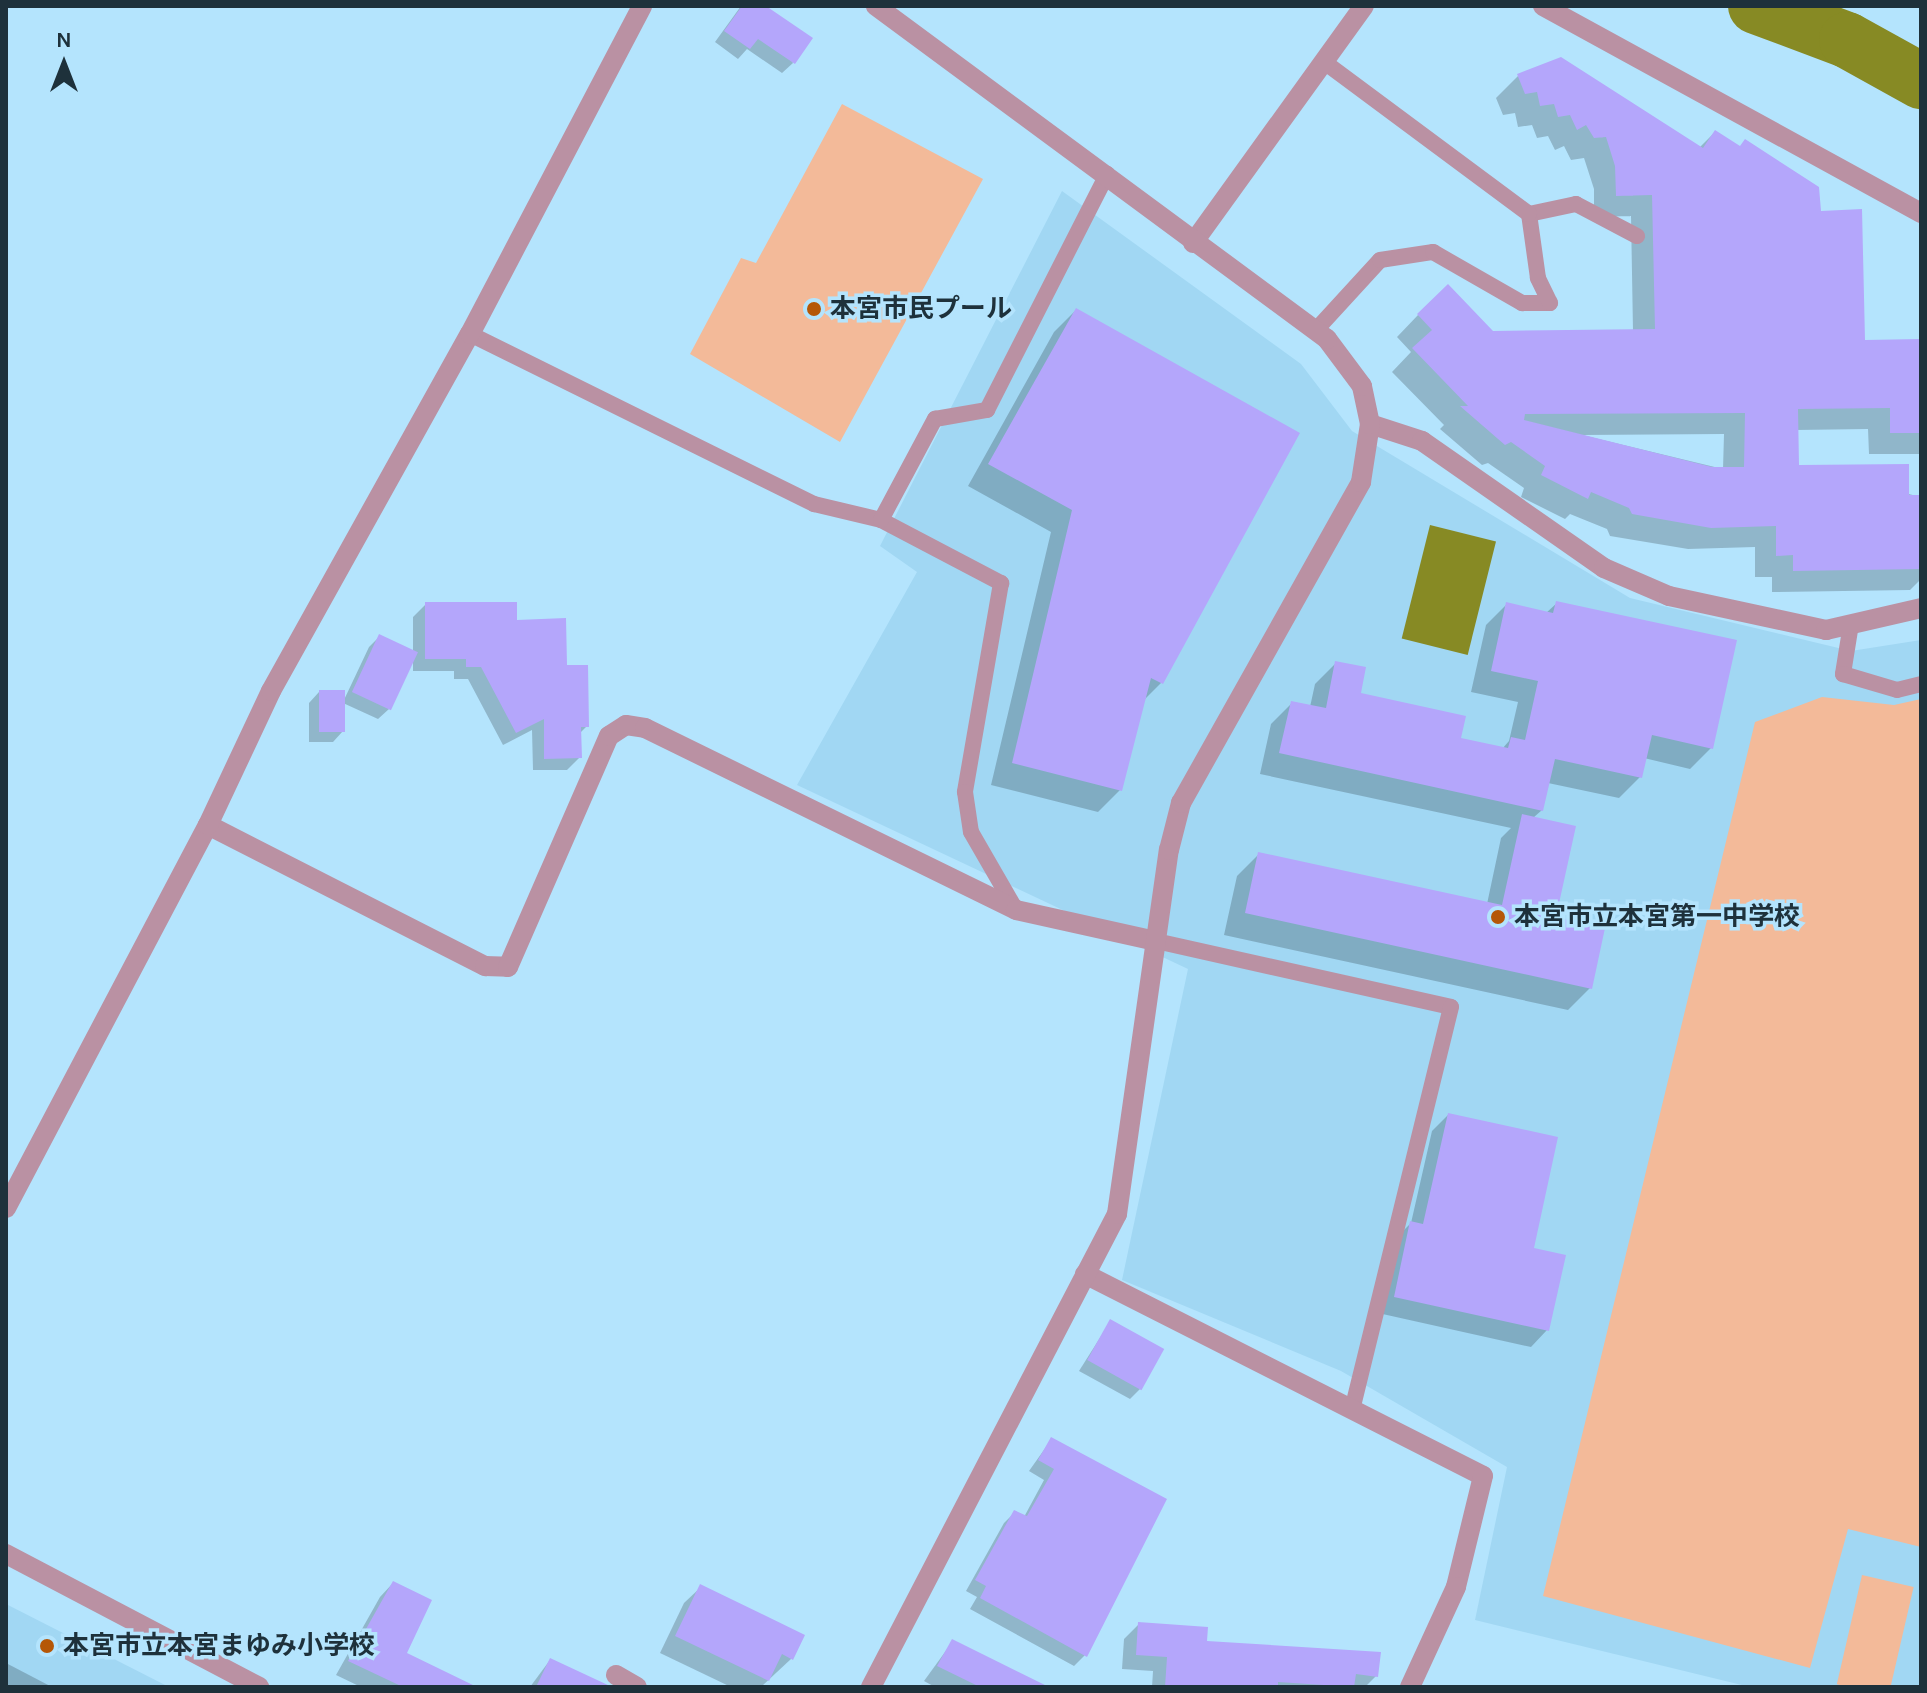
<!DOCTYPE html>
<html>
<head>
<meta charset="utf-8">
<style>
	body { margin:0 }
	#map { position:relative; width:1927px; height:1693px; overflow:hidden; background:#b4e4fd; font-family:Karla,"Noto Sans JP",sans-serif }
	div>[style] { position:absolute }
	.built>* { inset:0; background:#a1d7f3 }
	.green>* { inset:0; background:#f3ba99; transform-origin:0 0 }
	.water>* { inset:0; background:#878a24; transform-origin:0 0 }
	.shadow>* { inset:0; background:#0003 }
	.river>* { height:56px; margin:-28px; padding:0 28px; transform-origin:28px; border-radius:28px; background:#878a24 }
	.building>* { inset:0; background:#b4a6fb; transform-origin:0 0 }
	.service>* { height:16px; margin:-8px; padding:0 8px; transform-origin:8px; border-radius:8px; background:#ba91a3 }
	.minor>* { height:20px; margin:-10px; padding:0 10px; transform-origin:10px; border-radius:10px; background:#ba91a3 }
	.tertiary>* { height:20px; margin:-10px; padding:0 10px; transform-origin:10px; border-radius:10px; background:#ba91a3 }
	.dots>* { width:22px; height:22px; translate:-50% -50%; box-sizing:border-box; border:4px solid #b4e4fd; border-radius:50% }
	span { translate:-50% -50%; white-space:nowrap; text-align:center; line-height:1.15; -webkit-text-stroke:7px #b4e4fd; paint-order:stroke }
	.poi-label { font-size:26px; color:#1e313b; font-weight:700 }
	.left { translate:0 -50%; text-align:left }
	.frame { position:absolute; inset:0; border:8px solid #1e313b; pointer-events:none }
	.north { position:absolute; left:24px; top:24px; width:80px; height:80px; -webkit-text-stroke:6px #b4e4fd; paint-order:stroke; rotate:0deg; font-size:22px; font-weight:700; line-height:32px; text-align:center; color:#1e313b }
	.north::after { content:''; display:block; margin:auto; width:28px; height:36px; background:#1e313b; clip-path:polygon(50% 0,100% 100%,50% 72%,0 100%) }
</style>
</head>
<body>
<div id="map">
	<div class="built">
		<i style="clip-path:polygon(1062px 191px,1301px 364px,1352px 431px,1630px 598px,1851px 651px,1921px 640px,1921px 1687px,1750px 1687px,1475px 1620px,1507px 1467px,1341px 1371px,1122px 1280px,1188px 969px,797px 785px,917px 572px,880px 546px)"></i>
		<i style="clip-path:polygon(6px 1604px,169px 1687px,6px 1687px)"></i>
	</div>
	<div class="green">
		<i style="clip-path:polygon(842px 104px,983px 179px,840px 442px,690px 354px,741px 258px,756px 263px)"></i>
		<i style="clip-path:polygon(1822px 697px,1894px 705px,1921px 699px,1921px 1547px,1848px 1529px,1810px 1668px,1543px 1596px,1755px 722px)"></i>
		<i style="left:1862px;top:1575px;width:53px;height:112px;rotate:13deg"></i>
	</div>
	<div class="water">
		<i style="left:1430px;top:525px;width:68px;height:117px;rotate:14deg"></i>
	</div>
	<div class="shadow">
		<i style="clip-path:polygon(741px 6px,763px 6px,793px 63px,782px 73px,747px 49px,738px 59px,715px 42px)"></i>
		<i style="clip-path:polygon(evenodd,1561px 59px,1699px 148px,1715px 132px,1819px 213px,1863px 342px,1921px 341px,1921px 454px,1869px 454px,1868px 429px,1796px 430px,1797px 467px,1921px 497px,1921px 579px,1910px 590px,1772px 592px,1772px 577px,1755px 577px,1755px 547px,1688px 549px,1610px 536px,1607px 529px,1570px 514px,1565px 519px,1521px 497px,1524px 488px,1488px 463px,1482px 465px,1440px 429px,1444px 425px,1392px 372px,1411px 352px,1397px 337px,1418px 315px,1493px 333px,1633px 331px,1631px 216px,1594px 217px,1594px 189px,1584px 158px,1571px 160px,1564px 146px,1555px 150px,1548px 136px,1537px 138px,1532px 125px,1518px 127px,1515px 113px,1503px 115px,1496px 98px,1518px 76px,1561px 59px,1724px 434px,1723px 469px,1582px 435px,1724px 434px)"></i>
		<i style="clip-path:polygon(1076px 310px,1161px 683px,1143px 701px,1120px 790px,1098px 812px,991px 785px,1051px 532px,968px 486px,1054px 332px)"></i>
		<i style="clip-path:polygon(1557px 603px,1711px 748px,1690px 769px,1644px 758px,1640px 777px,1619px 798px,1548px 783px,1542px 810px,1533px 818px,1554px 919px,1590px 988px,1568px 1010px,1224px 935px,1237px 876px,1259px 854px,1487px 904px,1501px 838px,1511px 828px,1260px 774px,1271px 724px,1292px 703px,1310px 707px,1315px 684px,1336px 663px,1358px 694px,1458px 740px,1502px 749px,1509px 741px,1518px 702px,1471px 692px,1486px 625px,1507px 604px,1546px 613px)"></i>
		<i style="clip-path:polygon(426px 604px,515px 622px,565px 667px,587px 726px,579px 734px,580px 757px,567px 770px,533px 770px,532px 730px,503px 745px,468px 679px,454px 679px,454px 671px,413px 671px,413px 657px,389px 709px,378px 719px,343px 703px,343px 731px,333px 742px,309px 742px,309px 703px,319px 692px,343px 702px,369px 647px,380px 636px,413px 651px,413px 617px)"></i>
		<i style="clip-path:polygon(1448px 1115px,1531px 1249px,1547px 1330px,1531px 1347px,1378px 1313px,1394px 1240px,1411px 1223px,1432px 1131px)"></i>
		<i style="clip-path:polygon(1110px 1322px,1141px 1388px,1130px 1399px,1079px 1371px)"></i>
		<i style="clip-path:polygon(1051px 1440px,1085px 1655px,1074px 1666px,970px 1609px,977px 1597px,966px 1591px,1004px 1523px,1015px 1512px,1024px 1517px,1044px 1480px,1029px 1471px)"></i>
		<i style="clip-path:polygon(393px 1583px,404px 1654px,473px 1687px,361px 1687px,336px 1675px,380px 1597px)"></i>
		<i style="clip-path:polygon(701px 1587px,803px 1635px,791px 1659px,761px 1687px,731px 1687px,660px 1653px,684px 1603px)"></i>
		<i style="clip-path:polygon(1139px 1624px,1205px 1643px,1376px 1676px,1365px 1687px,1152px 1687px,1153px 1671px,1122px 1669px,1124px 1639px)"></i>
		<i style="clip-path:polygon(953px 1641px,1044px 1687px,935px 1687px,924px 1681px)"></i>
		<i style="clip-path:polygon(550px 1660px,592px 1687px,530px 1687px)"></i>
		<i style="clip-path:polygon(6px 1663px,52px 1687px,6px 1687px)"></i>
	</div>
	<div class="river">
		<i style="left:1756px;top:6px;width:97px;rotate:20.5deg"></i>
		<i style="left:1847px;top:40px;width:85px;rotate:29deg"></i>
	</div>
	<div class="building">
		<i style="clip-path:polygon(742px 6px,766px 6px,813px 38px,795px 64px,758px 39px,750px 49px,724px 31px)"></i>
		<i style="clip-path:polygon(evenodd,1561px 57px,1703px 148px,1715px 130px,1740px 146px,1745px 139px,1819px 187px,1821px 211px,1862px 209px,1865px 340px,1921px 339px,1921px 433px,1890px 433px,1890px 408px,1798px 409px,1799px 465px,1909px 464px,1909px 495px,1921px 495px,1921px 569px,1793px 571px,1793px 555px,1776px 556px,1776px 526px,1711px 528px,1632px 514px,1629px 508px,1591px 492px,1588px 499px,1541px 475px,1545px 466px,1511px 442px,1505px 445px,1460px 406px,1468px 406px,1412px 348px,1432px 330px,1417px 314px,1448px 284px,1493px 331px,1655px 329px,1652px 195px,1616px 196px,1615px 166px,1606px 137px,1594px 138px,1586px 125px,1577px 130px,1570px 115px,1558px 117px,1554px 104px,1540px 106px,1537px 92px,1525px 94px,1517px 74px,1561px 57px,1745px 413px,1744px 467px,1712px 467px,1524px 420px,1525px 414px,1745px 413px)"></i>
		<i style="clip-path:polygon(1076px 308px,1300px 433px,1163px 684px,1151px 678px,1122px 791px,1012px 763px,1072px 510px,988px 464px)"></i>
		<i style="clip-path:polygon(1556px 601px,1737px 640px,1713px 749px,1652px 735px,1642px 778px,1555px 759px,1543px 811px,1279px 753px,1291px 701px,1326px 708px,1335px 661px,1366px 667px,1361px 693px,1466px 716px,1461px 738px,1508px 748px,1511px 737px,1525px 740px,1538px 681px,1491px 671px,1506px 602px,1553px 613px)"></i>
		<i style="clip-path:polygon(425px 602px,517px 602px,517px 620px,566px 618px,567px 665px,588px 665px,589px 727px,581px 727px,582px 758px,544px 759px,544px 719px,516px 733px,481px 667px,466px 667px,466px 659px,425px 659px)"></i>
		<i style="left:379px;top:634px;width:43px;height:64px;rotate:25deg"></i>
		<i style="left:319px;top:690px;width:26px;height:42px"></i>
		<i style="clip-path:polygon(1522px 814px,1576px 826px,1556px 917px,1605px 928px,1592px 989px,1245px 913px,1258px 852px,1502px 905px)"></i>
		<i style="clip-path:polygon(1448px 1113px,1558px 1137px,1534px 1248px,1566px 1255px,1549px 1331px,1394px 1297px,1410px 1221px,1423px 1224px)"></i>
		<i style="left:1110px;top:1319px;width:62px;height:47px;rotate:29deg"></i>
		<i style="clip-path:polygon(1051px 1437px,1167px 1499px,1087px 1657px,980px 1598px,986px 1586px,975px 1580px,1014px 1510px,1027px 1516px,1054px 1469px,1038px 1460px)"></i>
		<i style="clip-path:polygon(393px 1581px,432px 1600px,407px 1653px,477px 1687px,403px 1687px,348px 1661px)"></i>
		<i style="clip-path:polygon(700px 1584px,805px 1635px,793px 1660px,782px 1654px,769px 1681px,675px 1636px)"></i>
		<i style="clip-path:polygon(1138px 1622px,1208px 1627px,1207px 1641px,1381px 1652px,1378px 1677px,1356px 1674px,1354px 1687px,1278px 1682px,1278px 1687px,1165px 1687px,1167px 1657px,1136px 1655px)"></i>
		<i style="clip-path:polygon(952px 1639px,1049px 1687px,980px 1687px,937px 1666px)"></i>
		<i style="clip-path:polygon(550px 1658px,610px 1686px,611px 1687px,536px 1687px)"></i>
	</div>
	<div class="service">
		<i style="left:1529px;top:214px;width:48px;rotate:-12deg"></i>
		<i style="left:1576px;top:204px;width:69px;rotate:27.7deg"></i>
		<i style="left:1315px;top:331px;width:96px;rotate:-47.5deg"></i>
		<i style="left:1380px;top:260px;width:54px;rotate:-8.6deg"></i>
		<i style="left:1433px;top:252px;width:103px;rotate:29.8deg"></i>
		<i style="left:1522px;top:303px;width:28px"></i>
		<i style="left:1550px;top:303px;width:28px;rotate:-116deg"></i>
		<i style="left:1538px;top:278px;width:65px;rotate:-98deg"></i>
		<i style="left:1529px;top:214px;width:255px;rotate:-143.4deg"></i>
		<i style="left:470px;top:334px;width:384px;rotate:26.3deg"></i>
		<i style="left:814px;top:504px;width:69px;rotate:13.4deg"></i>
		<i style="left:881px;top:520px;width:136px;rotate:27.7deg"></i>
		<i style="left:1001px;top:583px;width:212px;rotate:99.8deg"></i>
		<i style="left:965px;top:792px;width:40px;rotate:81.5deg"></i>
		<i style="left:971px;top:832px;width:90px;rotate:60deg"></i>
		<i style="left:881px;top:520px;width:115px;rotate:-61.9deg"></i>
		<i style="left:935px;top:419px;width:53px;rotate:-9.8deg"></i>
		<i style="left:987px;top:410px;width:265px;rotate:-63deg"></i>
		<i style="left:1851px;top:624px;width:51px;rotate:99.1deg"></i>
		<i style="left:1843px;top:674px;width:56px;rotate:16.5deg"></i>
		<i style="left:1897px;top:690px;width:25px;rotate:-14deg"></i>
		<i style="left:1156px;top:941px;width:302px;rotate:12.6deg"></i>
		<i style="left:1451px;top:1007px;width:415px;rotate:103.8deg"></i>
	</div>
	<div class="minor">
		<i style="left:1543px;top:6px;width:431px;rotate:28.7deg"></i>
		<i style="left:1193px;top:243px;width:292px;rotate:-54.2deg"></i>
		<i style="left:1370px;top:424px;width:55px;rotate:18.1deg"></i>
		<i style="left:1422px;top:441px;width:222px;rotate:34.9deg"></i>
		<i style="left:1604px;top:568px;width:71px;rotate:23.3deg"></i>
		<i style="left:1669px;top:596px;width:161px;rotate:12.2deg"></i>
		<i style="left:1826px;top:630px;width:98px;rotate:-13deg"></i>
		<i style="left:208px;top:825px;width:311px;rotate:27deg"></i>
		<i style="left:485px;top:966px;width:23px;rotate:2deg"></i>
		<i style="left:508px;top:967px;width:252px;rotate:-66.4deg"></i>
		<i style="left:609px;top:736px;width:20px;rotate:-33deg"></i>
		<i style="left:626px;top:725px;width:19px;rotate:9deg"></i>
		<i style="left:645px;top:728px;width:413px;rotate:26.1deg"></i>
		<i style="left:1016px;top:910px;width:143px;rotate:12.5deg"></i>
		<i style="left:6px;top:1208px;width:433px;rotate:-62.2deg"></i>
		<i style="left:208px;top:825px;width:148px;rotate:-64.8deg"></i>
		<i style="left:271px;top:691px;width:409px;rotate:-60.9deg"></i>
		<i style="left:470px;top:334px;width:370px;rotate:-62.3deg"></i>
		<i style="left:1085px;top:1274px;width:446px;rotate:26.9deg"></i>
		<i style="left:1483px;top:1476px;width:114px;rotate:103.7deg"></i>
		<i style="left:1456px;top:1587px;width:110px;rotate:114.7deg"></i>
		<i style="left:616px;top:1675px;width:24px;rotate:30deg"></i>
	</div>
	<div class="tertiary">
		<i style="left:6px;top:1554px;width:286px;rotate:27.7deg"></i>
		<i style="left:871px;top:1687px;width:533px;rotate:-62.52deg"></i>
		<i style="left:1117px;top:1214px;width:368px;rotate:-81.9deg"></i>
		<i style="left:1169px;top:850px;width:49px;rotate:-75.7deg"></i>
		<i style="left:1181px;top:803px;width:368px;rotate:-60.7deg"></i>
		<i style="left:1361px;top:482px;width:59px;rotate:-81.2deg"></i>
		<i style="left:1370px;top:424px;width:39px;rotate:-102deg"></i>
		<i style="left:1362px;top:386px;width:59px;rotate:-126.7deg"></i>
		<i style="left:1327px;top:339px;width:561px;rotate:-143.56deg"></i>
	</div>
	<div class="dots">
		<i style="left:814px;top:309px;background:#b55707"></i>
		<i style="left:1498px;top:917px;background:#b55707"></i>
		<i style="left:47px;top:1646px;background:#b55707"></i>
	</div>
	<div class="poi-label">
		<span class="left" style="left:830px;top:309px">本宮市民プール</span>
		<span class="left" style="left:1514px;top:917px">本宮市立本宮第一中学校</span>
		<span class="left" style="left:63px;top:1646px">本宮市立本宮まゆみ小学校</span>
	</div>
	<div class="frame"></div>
	<div class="north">N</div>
</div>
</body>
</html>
